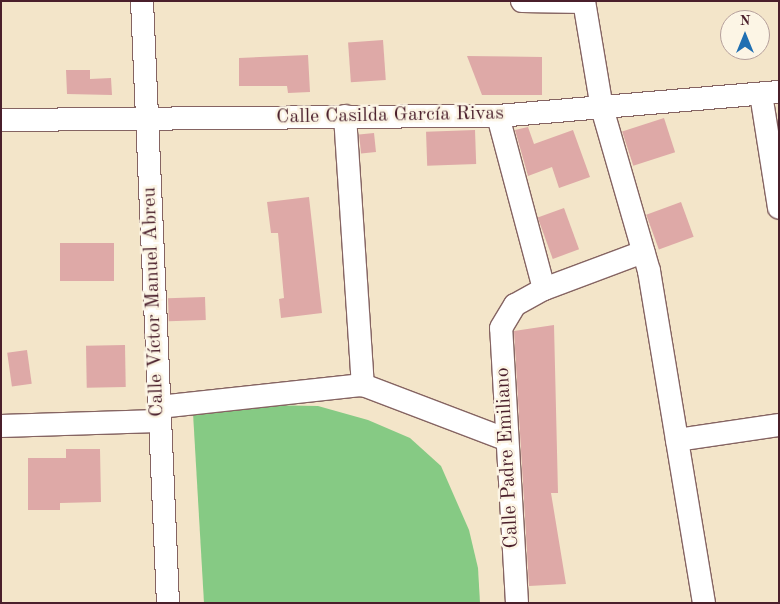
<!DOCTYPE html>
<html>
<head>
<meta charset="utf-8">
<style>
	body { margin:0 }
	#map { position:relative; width:780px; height:604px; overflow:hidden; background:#f3e5c9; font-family:"Old Standard TT",serif }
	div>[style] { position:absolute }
	.green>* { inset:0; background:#86ca84 }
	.building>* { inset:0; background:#dea9a7; transform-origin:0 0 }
	.roads { filter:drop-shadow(1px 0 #856462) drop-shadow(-1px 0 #856462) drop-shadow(0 1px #856462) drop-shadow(0 -1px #856462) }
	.street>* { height:22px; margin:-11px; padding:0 11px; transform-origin:11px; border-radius:11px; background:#fff }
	span { translate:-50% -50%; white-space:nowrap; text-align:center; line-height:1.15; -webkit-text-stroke:5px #fcf5e5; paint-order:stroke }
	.street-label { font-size:20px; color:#4a1f2b }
	.frame { position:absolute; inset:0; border:2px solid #4a1f2b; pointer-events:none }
	.north { position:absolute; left:720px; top:10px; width:50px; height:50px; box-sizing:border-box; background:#fcf5e5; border:1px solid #b59f9b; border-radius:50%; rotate:0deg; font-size:14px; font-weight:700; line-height:20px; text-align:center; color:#4a1f2b }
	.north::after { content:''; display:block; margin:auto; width:18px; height:22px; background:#1f6fb2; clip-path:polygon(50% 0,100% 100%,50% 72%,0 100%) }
</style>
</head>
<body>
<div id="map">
	<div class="green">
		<i style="clip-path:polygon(261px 405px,318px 406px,368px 420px,410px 438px,441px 466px,469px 530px,478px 568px,480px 603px,204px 603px,193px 413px)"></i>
	</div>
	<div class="building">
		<i style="left:383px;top:40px;width:40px;height:35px;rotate:86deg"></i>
		<i style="clip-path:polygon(308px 55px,310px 92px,288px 93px,287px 86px,239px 86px,239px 58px)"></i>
		<i style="clip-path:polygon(467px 56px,542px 57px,542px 95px,482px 95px)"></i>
		<i style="clip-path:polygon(66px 70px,90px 70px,90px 79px,111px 78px,112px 95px,67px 94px)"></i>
		<i style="left:664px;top:118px;width:36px;height:44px;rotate:72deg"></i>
		<i style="clip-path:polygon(528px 127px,534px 144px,573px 130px,590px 177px,559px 188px,552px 167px,528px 176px,515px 130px)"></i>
		<i style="left:475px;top:130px;width:34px;height:49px;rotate:88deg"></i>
		<i style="left:374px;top:133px;width:19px;height:15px;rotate:84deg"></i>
		<i style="clip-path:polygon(309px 197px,322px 313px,281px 318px,279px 299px,284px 298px,278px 233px,271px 233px,267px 202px)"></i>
		<i style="left:681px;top:202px;width:37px;height:37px;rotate:70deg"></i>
		<i style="left:564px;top:208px;width:44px;height:28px;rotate:70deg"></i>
		<i style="left:60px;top:243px;width:54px;height:38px"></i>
		<i style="left:205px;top:297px;width:23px;height:37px;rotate:88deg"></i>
		<i style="clip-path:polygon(554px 325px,558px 493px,551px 493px,566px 584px,529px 586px,514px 331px)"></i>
		<i style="left:125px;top:345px;width:42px;height:39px;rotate:89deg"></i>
		<i style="left:27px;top:350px;width:34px;height:20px;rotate:82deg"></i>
		<i style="clip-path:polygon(66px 449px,100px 449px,101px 502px,60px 503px,60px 510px,28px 510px,28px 458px,66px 458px)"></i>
	</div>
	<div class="roads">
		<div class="street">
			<i style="left:142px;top:1px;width:603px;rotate:87.53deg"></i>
			<i style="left:522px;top:1px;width:62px;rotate:0.9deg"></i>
			<i style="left:584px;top:1px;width:109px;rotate:80.5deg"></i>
			<i style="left:602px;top:108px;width:170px;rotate:73.9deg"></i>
			<i style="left:649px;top:271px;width:337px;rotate:80.6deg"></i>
			<i style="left:761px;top:94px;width:115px;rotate:81deg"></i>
			<i style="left:345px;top:116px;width:270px;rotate:86.2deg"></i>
			<i style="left:498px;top:116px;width:179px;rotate:75.1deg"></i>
			<i style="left:1px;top:120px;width:497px;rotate:-0.5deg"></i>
			<i style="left:498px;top:116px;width:282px;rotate:-4.9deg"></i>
			<i style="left:159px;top:407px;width:205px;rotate:-6.2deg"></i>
			<i style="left:363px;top:385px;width:152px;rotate:20.8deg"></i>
			<i style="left:1px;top:426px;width:157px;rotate:-1.8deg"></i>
			<i style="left:677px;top:440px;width:103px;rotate:-8.4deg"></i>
			<i style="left:517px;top:603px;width:275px;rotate:-93.3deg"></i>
			<i style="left:501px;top:328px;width:27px;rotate:-59deg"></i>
			<i style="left:515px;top:305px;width:33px;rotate:-29deg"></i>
			<i style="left:544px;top:289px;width:106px;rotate:-20.5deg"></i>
		</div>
	</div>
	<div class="street-label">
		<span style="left:390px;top:116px;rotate:-1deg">Calle Casilda García Rivas</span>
		<span style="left:154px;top:302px;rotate:-92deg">Calle Víctor Manuel Abreu</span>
		<span style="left:508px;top:458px;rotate:-93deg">Calle Padre Emiliano</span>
	</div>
	<div class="frame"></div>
	<div class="north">N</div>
</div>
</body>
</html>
